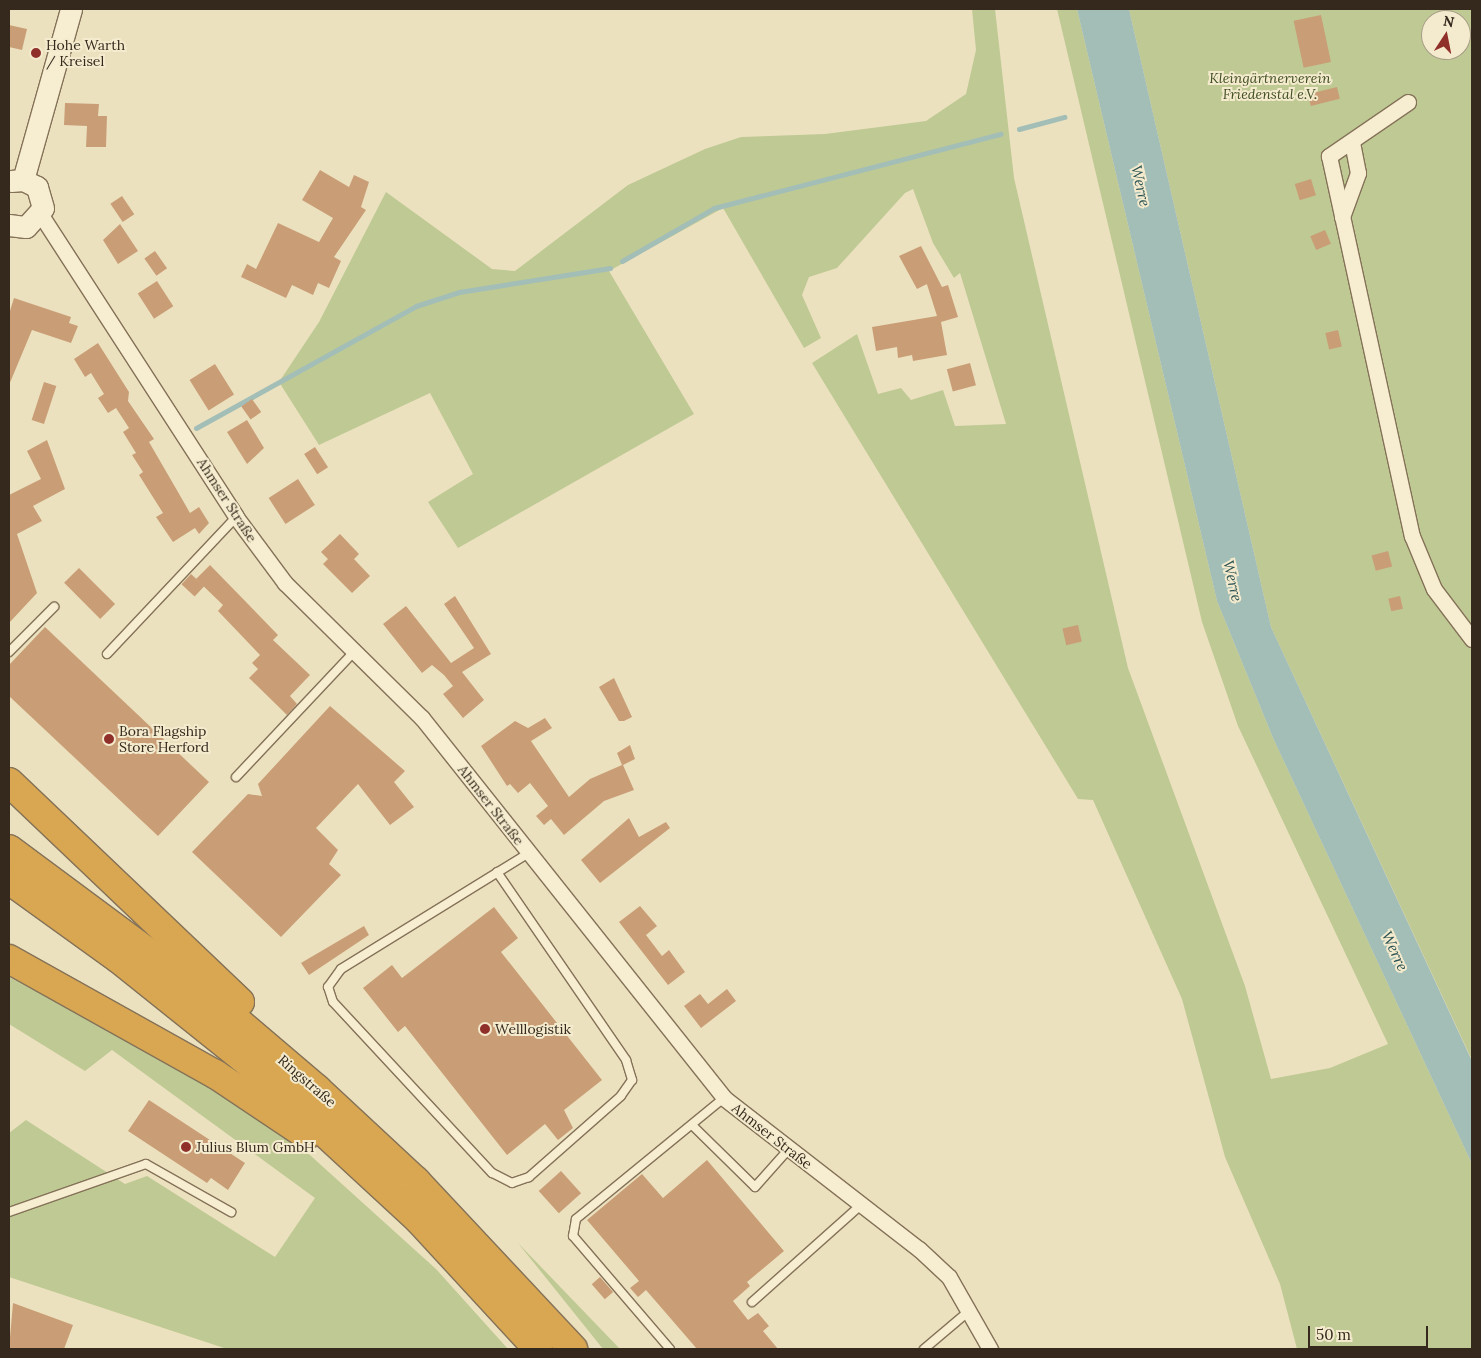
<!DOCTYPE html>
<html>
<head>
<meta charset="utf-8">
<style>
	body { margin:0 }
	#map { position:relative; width:1481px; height:1358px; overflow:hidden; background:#ece1bf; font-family:Lora,serif }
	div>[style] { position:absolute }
	.green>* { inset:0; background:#bfc994 }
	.water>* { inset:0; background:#a2beb7 }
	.stream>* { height:5px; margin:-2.5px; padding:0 2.5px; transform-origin:2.5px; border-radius:2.5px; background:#a2beb7 }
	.building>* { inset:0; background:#c99e76; transform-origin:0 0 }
	.roads { filter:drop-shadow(1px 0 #847258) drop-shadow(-1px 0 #847258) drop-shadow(0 1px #847258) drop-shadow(0 -1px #847258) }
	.lane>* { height:8px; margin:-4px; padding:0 4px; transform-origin:4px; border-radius:4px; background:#f7eed2 }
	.street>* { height:15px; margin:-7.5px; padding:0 7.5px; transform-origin:7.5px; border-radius:7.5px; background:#f7eed2 }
	.secondary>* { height:21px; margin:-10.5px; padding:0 10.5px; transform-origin:10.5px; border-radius:10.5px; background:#f7eed2 }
	.highway>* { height:28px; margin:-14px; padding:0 14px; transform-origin:14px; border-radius:14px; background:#d9a751 }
	.dots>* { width:14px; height:14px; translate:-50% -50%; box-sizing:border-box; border:2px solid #f4ebce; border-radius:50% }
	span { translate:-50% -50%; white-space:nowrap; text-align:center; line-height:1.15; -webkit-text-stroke:4px #f4ebce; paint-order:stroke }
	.poi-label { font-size:14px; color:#34291c }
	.left { translate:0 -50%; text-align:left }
	.park-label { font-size:14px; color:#414f23; font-style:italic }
	.street-label { font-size:14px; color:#34291c }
	.water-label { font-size:15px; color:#2c5353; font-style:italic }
	.frame { position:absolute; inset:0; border:10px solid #34291c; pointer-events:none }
	.north { position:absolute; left:1421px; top:10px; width:50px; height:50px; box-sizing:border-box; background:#f4ebce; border:1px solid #a79d87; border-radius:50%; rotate:11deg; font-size:14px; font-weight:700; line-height:20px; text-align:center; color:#34291c }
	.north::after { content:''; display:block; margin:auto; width:18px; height:22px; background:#90302b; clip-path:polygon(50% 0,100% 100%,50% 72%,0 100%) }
	.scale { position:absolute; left:1308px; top:1326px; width:120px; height:22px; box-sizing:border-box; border:2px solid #34291c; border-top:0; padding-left:6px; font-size:15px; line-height:18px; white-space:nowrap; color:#34291c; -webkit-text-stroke:4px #f4ebce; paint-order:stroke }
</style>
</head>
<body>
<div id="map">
	<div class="green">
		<i style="clip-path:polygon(972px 9px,995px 9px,1014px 178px,1128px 668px,1245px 986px,1271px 1079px,1330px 1068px,1388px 1044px,1238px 726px,1202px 622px,1057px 9px,1077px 9px,1217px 601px,1273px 738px,1472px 1164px,1472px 1349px,1297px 1349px,1280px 1284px,1225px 1157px,1182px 999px,1093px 800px,1078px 799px,812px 363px,857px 334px,878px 394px,901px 388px,911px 400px,943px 390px,955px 426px,1006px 424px,960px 273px,954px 278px,933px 243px,913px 189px,905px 193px,837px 268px,809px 277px,802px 295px,821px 338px,804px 348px,723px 208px,609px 271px,694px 414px,458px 548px,428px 502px,473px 474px,430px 393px,319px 445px,279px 382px,319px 322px,386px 192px,492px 269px,515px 271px,628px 185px,705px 149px,741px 137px,825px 134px,926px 121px,966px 94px,976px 50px)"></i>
		<i style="clip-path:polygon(evenodd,1129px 9px,1472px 9px,1472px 1060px,1271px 627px,1129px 9px,1431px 20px,1461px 20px,1461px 50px,1431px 50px,1431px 20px)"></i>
		<i style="clip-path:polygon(9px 977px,150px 1052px,290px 1137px,436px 1269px,508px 1349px,227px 1349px,9px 1277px,9px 1133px,26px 1120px,125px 1184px,147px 1176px,275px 1257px,315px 1198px,112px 1050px,85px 1071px,9px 1024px)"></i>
		<i style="clip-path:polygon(518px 1243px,620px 1349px,603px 1349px)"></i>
	</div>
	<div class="water">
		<i style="clip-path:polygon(1077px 9px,1129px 9px,1271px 627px,1472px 1061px,1472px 1164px,1273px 738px,1217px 601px)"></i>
	</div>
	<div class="stream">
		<i style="left:1019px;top:129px;width:47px;rotate:-14.9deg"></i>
		<i style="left:622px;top:261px;width:106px;rotate:-29.9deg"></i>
		<i style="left:714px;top:208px;width:296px;rotate:-14.5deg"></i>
		<i style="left:196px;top:428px;width:252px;rotate:-29deg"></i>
		<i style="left:416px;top:306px;width:45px;rotate:-18deg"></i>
		<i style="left:459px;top:292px;width:153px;rotate:-9deg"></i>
	</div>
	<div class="building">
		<i style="left:1321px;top:15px;width:48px;height:28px;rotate:78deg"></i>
		<i style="clip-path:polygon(9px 25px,27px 29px,22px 50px,9px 47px)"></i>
		<i style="left:1337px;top:87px;width:12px;height:30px;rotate:76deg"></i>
		<i style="clip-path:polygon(65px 103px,99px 104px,98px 116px,107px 116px,106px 147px,86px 147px,87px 126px,64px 125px)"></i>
		<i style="clip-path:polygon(320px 170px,349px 187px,354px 175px,369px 182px,361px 207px,366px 210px,334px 257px,341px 261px,329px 288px,318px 283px,313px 295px,292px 285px,286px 298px,241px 277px,247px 264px,256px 269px,278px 223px,319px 242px,333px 218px,302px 200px)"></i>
		<i style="left:1311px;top:179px;width:17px;height:17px;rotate:73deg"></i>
		<i style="left:122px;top:196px;width:22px;height:14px;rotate:56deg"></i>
		<i style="clip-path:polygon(120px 224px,138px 251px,118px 264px,103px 240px)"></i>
		<i style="left:1325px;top:230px;width:15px;height:16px;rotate:67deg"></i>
		<i style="clip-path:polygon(921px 246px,942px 287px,948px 285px,958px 317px,941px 322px,947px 355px,913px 361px,912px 355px,898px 358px,897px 347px,876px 351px,872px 327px,937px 316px,924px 275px,927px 284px,917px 289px,899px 256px)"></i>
		<i style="left:155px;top:251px;width:21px;height:13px;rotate:55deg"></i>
		<i style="left:157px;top:281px;width:30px;height:23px;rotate:57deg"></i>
		<i style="clip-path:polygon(14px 298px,71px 317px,69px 323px,78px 326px,71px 343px,32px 330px,9px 385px,9px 314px)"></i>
		<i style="left:1338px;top:330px;width:17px;height:13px;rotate:77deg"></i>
		<i style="clip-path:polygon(98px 343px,129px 392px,128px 401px,154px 439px,149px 442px,178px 492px,190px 513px,199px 507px,209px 523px,199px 534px,195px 528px,173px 542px,156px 517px,163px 513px,139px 475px,143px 472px,132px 455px,136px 453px,123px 432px,129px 428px,116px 408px,108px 413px,98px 398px,104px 394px,91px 373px,85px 377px,74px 359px)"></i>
		<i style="left:970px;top:363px;width:23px;height:24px;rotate:75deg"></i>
		<i style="left:215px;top:364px;width:36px;height:30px;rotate:58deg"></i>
		<i style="left:44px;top:382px;width:13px;height:40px;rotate:18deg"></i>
		<i style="left:252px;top:399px;width:16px;height:13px;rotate:55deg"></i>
		<i style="clip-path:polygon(247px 420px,264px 448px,247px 464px,227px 432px)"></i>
		<i style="clip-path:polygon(47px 440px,65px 489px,33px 506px,42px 521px,17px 534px,37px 593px,9px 623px,9px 495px,41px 479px,27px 451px)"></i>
		<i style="left:315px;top:447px;width:24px;height:13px;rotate:57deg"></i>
		<i style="left:298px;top:479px;width:31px;height:35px;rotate:57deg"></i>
		<i style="clip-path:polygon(340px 534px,359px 554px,354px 559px,370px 576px,352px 593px,323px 564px,328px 559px,321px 552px)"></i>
		<i style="left:1388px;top:551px;width:16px;height:17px;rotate:75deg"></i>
		<i style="clip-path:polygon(210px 565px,278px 635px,273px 640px,310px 675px,290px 696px,297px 704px,287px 715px,249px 678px,258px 669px,252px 663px,260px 655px,218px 611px,223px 605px,196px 579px)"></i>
		<i style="left:79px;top:568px;width:51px;height:21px;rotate:45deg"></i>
		<i style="left:191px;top:574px;width:18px;height:14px;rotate:43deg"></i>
		<i style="clip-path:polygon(455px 596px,491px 654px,462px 672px,484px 700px,463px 718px,443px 694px,453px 686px,444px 675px,432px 665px,422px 673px,383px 624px,406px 606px,451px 663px,474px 648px,444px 604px)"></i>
		<i style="left:1400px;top:596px;width:13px;height:12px;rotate:77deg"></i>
		<i style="left:1078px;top:625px;width:17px;height:16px;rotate:77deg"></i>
		<i style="clip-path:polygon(45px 627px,209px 782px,158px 836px,9px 696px,9px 665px)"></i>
		<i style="clip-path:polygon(614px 678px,632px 717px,624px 721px,619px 721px,599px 687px)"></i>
		<i style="clip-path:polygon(330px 706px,405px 771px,394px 782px,414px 807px,390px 825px,358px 784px,316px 828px,338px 850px,329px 864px,341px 875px,281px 937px,192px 852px,248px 794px,262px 796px,258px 784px)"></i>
		<i style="clip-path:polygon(545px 718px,552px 728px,531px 741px,569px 797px,590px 779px,622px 765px,617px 753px,630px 745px,635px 759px,623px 765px,634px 790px,604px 801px,564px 835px,551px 819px,544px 825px,536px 816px,548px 806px,530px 783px,518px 793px,510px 784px,507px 786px,481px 746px,515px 721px,528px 728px)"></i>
		<i style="clip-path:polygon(629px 818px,639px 837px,666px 822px,670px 828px,600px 883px,581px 860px)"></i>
		<i style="clip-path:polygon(640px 906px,657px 926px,646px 935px,662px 956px,669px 950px,685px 972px,668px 985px,619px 922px)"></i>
		<i style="clip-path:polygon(494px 907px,518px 938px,501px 952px,602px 1080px,564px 1110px,573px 1128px,558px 1140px,545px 1124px,507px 1155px,405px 1026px,398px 1032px,363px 988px,392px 965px,402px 978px)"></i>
		<i style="clip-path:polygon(364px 926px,369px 935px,309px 975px,301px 963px)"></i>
		<i style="clip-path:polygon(727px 989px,736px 1001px,701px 1028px,684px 1006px,700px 994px,708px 1004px)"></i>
		<i style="clip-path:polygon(149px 1100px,245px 1163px,228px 1190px,211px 1178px,207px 1183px,128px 1131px)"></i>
		<i style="clip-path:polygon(707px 1160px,784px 1251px,747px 1282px,750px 1286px,733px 1301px,748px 1320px,758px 1313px,769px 1326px,763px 1331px,778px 1349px,697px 1349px,646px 1290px,638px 1297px,630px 1288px,639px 1281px,587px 1220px,642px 1174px,663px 1198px)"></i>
		<i style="left:561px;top:1171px;width:30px;height:30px;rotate:48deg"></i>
		<i style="left:600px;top:1277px;width:20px;height:11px;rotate:49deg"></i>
		<i style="clip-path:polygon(13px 1303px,73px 1325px,64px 1349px,9px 1349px)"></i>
	</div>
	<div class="roads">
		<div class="lane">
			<i style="left:9px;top:652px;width:64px;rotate:-45deg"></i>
			<i style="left:107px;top:654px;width:188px;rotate:-46.7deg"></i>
			<i style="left:236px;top:777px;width:172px;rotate:-46.7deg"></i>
			<i style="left:497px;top:872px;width:228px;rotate:55.5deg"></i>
			<i style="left:626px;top:1060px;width:21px;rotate:73deg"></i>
			<i style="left:632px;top:1080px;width:19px;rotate:125deg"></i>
			<i style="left:621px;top:1096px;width:123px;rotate:138.6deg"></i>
			<i style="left:529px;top:1177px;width:18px;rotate:161deg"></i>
			<i style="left:512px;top:1183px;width:22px;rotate:-153deg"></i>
			<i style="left:492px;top:1173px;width:233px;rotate:-132.9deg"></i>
			<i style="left:333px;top:1002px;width:16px;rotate:-108deg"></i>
			<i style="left:328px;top:987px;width:22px;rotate:-54deg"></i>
			<i style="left:341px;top:969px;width:221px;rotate:-31.7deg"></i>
			<i style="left:692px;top:1125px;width:88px;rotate:44.5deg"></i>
			<i style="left:755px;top:1187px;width:50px;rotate:-48.3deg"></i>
			<i style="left:9px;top:1212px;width:145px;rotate:-19.3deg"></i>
			<i style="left:146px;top:1164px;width:98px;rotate:29.5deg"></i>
			<i style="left:752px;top:1302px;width:146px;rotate:-41.7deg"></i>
			<i style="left:670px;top:1349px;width:149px;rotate:-130.6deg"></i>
			<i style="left:573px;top:1236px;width:17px;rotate:-80deg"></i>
			<i style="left:576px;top:1219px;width:191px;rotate:-39.3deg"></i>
			<i style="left:924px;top:1349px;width:59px;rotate:-40.2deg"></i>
		</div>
		<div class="street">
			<i style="left:1408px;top:102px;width:96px;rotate:145.6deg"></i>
			<i style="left:1329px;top:156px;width:389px;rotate:77.7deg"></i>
			<i style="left:1412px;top:536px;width:57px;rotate:67.5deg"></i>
			<i style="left:1434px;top:589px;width:63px;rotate:52.8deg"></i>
			<i style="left:41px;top:215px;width:359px;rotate:57.1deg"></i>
			<i style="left:236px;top:517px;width:82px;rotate:53.4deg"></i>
			<i style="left:285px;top:583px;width:192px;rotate:44.6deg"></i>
			<i style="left:422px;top:718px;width:485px;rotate:51.5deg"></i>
			<i style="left:724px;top:1098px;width:247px;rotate:37.8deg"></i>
			<i style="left:919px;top:1249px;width:41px;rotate:43deg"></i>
			<i style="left:949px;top:1277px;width:83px;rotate:60.3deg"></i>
			<i style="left:1342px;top:217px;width:47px;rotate:-70deg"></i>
			<i style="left:1358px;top:173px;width:32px;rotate:-101deg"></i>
		</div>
		<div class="secondary">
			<i style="left:23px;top:180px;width:178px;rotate:-74.3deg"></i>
			<i style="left:9px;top:225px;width:17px;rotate:7deg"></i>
			<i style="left:26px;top:227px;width:25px;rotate:-48deg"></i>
			<i style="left:43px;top:208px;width:22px;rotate:-106deg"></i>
			<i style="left:37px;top:187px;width:16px;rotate:-153deg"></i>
			<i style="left:23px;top:180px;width:12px;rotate:175deg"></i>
		</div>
		<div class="highway">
			<i style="left:9px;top:782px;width:319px;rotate:43.6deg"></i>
			<i style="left:9px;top:849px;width:258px;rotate:36.6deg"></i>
			<i style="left:216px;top:1003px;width:133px;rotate:40.4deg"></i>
			<i style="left:317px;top:1089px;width:135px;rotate:42.9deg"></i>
			<i style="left:416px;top:1181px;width:230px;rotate:46.9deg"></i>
			<i style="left:9px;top:880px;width:135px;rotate:35.7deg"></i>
			<i style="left:119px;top:959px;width:168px;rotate:38.7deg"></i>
			<i style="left:250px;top:1064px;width:230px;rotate:42.7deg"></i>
			<i style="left:419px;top:1220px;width:176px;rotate:47.3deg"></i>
			<i style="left:9px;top:959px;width:236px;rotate:29.2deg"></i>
			<i style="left:215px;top:1074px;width:110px;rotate:33.8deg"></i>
		</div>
	</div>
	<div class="dots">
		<i style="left:36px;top:53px;background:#90302b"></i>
		<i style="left:109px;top:739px;background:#90302b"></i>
		<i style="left:485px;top:1029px;background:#90302b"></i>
		<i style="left:186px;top:1147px;background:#90302b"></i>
	</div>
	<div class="poi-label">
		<span class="left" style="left:46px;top:53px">Hohe Warth<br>/ Kreisel</span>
		<span class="left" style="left:119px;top:739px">Bora Flagship<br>Store Herford</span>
		<span class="left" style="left:495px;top:1029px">Welllogistik</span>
		<span class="left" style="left:196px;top:1147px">Julius Blum GmbH</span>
	</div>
	<div class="park-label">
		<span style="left:1270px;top:86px">Kleingärtnerverein<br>Friedenstal e.V.</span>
	</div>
	<div class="street-label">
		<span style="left:227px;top:500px;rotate:57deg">Ahmser Straße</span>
		<span style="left:491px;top:805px;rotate:52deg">Ahmser Straße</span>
		<span style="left:307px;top:1081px;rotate:41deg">Ringstraße</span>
		<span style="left:772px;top:1136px;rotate:38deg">Ahmser Straße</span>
	</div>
	<div class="water-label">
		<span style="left:1141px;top:186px;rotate:77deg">Werre</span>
		<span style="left:1233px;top:581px;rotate:77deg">Werre</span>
		<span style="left:1395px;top:951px;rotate:65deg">Werre</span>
	</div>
	<div class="frame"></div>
	<div class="north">N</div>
	<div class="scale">50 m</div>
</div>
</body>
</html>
